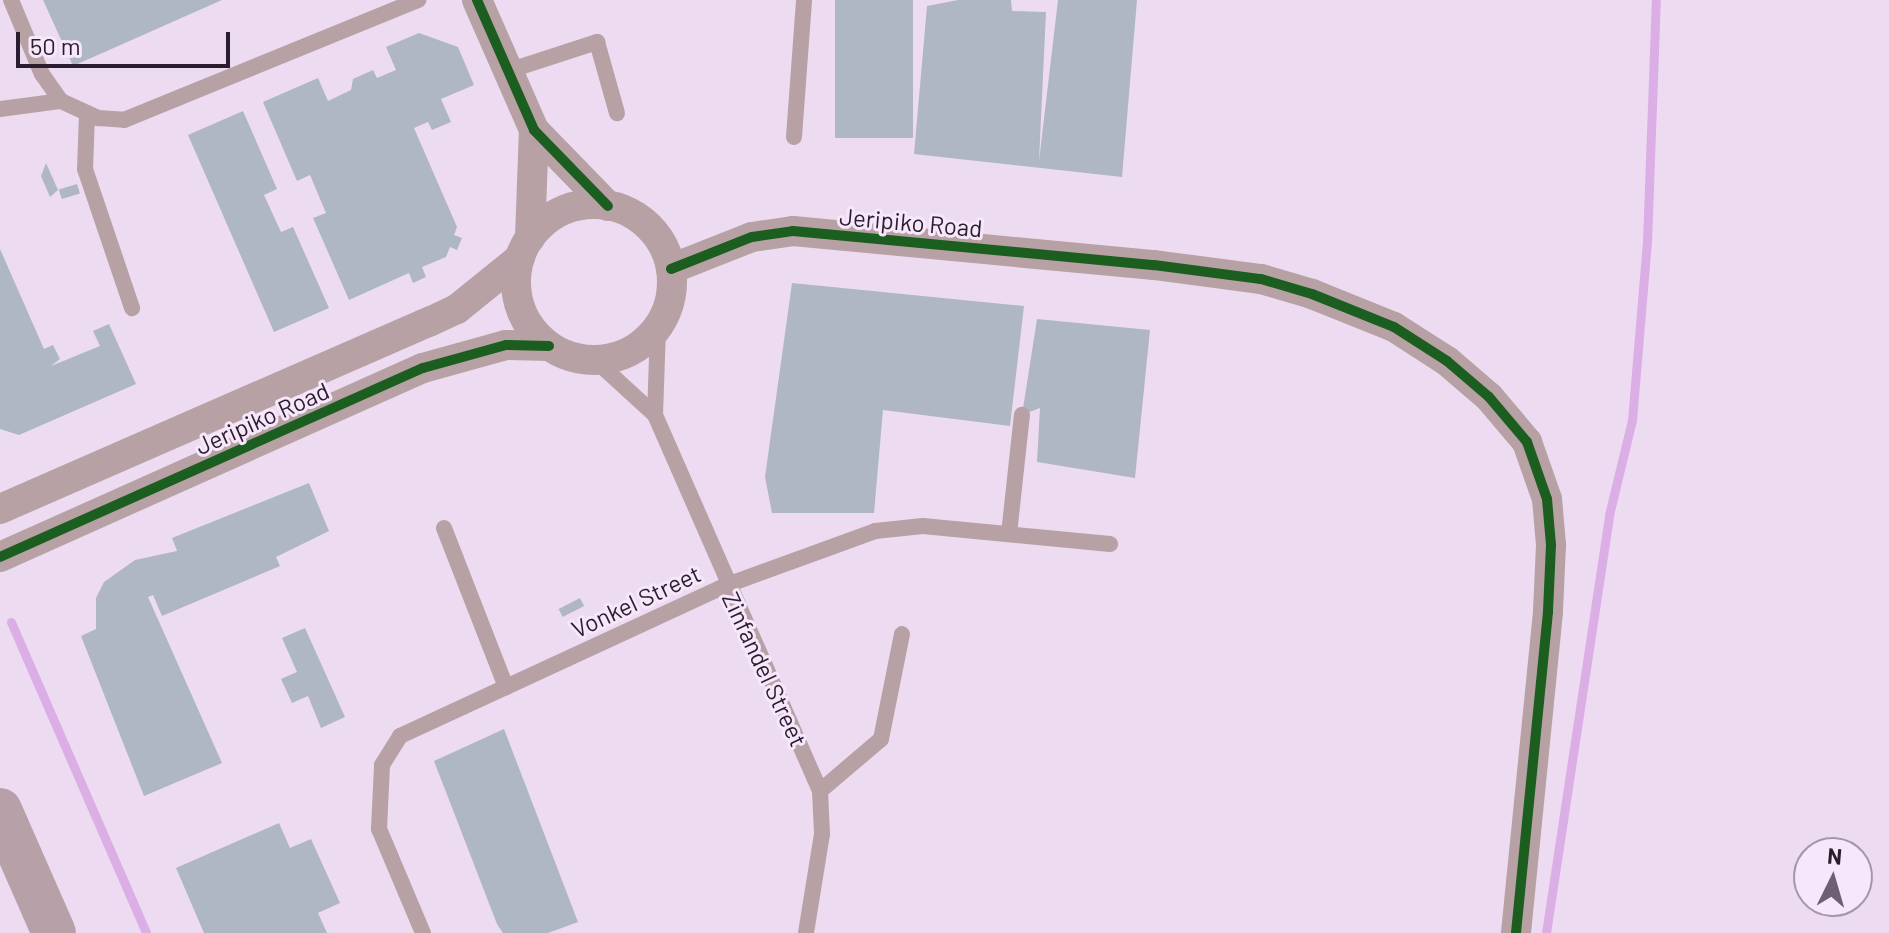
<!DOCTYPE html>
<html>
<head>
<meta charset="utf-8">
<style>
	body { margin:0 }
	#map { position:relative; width:1889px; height:933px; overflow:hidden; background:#eddcf1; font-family:Barlow,sans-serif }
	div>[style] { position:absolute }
	.stream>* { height:9px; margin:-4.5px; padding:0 4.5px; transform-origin:4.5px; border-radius:4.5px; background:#dcaee6 }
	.building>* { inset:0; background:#afb7c2; transform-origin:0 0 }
	.lane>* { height:16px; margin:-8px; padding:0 8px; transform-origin:8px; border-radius:8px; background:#b7a1a4 }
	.street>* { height:30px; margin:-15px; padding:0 15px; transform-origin:15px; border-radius:15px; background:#b7a1a4 }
	.street>.ring { margin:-15px; padding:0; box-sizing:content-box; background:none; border:30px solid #b7a1a4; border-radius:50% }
	.primary>* { height:44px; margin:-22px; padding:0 22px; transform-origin:22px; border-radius:22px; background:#b8a0a9 }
	.cycleway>* { height:10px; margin:-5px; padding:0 5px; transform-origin:5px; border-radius:5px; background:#1b5e20 }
	span { translate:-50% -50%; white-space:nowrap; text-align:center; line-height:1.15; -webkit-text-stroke:6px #f7e7fa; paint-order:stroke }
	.street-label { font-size:24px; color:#2b1c2e }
	.north { position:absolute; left:1793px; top:837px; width:80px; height:80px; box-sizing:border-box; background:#f7e7fa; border:2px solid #a596a8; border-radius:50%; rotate:5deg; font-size:22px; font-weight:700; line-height:32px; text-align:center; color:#2b1c2e }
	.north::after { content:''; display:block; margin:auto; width:28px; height:36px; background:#6f5f72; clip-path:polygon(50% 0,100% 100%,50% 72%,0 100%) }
	.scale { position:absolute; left:16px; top:32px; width:214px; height:36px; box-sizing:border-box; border:4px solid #2b1c2e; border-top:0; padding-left:10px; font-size:24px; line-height:28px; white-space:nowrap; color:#2b1c2e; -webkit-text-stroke:6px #f7e7fa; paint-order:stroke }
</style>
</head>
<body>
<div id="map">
	<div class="stream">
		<i style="left:11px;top:622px;width:339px;rotate:66.5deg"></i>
		<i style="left:1546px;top:933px;width:423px;rotate:-81.4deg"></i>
		<i style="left:1609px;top:515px;width:98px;rotate:-76.4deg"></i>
		<i style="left:1632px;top:420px;width:179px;rotate:-85.2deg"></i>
		<i style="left:1647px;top:242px;width:242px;rotate:-87.9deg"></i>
	</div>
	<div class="building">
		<i style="clip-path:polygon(43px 0,222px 0,73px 66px)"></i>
		<i style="left:835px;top:0;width:78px;height:138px"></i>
		<i style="clip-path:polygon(958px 0,1011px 0,1012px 11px,1046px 12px,1039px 161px,1058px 0,1137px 0,1122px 177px,914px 154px,927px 6px)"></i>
		<i style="clip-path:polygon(419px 33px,458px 47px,474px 85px,441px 99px,451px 122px,432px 130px,428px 122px,414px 128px,457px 227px,454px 235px,462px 238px,457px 250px,450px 247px,446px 257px,422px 267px,426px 277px,413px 283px,409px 273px,349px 300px,313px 218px,326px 213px,310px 175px,297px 181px,263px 102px,318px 78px,328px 101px,351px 90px,353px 79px,373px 70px,377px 78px,396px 70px,386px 47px)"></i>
		<i style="clip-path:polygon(243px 111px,277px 189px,264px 195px,281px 232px,293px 227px,329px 308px,274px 332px,188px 135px)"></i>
		<i style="clip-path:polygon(46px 163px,58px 190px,50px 197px,41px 176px)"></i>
		<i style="left:77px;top:184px;width:10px;height:19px;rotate:73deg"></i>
		<i style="clip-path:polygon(0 249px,44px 349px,53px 345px,60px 359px,51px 366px,100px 346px,93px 331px,109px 324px,136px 384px,19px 435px,0 429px)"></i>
		<i style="clip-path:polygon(792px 283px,1024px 306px,1010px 426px,883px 410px,874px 513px,772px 513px,765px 477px)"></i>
		<i style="clip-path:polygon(1037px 319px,1150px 330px,1135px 478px,1037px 462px,1040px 408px,1022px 415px)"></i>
		<i style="clip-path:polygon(309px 483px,329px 531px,276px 557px,280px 566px,162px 616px,153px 595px,148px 597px,222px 763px,144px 796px,81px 636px,96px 629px,96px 598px,104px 582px,135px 560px,177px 551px,172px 538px)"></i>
		<i style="left:580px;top:598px;width:9px;height:24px;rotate:63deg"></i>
		<i style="clip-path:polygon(305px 628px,345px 717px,321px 728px,308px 696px,292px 703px,281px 679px,297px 672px,282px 638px)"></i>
		<i style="clip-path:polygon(504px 729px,578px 922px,548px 933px,503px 933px,497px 924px,434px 761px)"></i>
		<i style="clip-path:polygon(279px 823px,290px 848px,311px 839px,340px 903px,318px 913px,327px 933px,204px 933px,176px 868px)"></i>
	</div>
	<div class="lane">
		<i style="left:11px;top:0;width:80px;rotate:67.3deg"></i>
		<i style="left:42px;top:74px;width:33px;rotate:55deg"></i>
		<i style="left:61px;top:101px;width:41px;rotate:24.7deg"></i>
		<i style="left:98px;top:118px;width:26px;rotate:4deg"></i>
		<i style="left:124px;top:120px;width:318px;rotate:-22.2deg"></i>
		<i style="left:508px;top:71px;width:94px;rotate:-18deg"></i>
		<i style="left:597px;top:42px;width:74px;rotate:74.3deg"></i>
		<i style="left:0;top:109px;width:62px;rotate:-7.5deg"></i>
		<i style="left:87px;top:113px;width:56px;rotate:92deg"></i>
		<i style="left:85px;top:169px;width:147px;rotate:71.3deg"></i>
		<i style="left:794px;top:137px;width:137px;rotate:-85.8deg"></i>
		<i style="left:595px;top:360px;width:81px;rotate:42.5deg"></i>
		<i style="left:655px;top:415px;width:411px;rotate:66.3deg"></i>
		<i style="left:820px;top:791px;width:43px;rotate:87.3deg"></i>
		<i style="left:822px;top:834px;width:100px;rotate:99.2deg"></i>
		<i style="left:655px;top:415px;width:87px;rotate:-88deg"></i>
		<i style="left:444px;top:528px;width:171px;rotate:68.7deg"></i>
		<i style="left:1009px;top:534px;width:120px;rotate:-83.8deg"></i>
		<i style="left:820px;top:791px;width:80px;rotate:-40.4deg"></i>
		<i style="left:881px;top:739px;width:107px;rotate:-78.7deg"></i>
		<i style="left:423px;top:933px;width:113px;rotate:-112.9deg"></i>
		<i style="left:379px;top:829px;width:64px;rotate:-87.3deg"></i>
		<i style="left:382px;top:765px;width:34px;rotate:-58deg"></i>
		<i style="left:400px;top:736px;width:360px;rotate:-24.8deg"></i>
		<i style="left:727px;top:585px;width:158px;rotate:-20deg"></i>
		<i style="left:875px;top:531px;width:48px;rotate:-5.9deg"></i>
		<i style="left:923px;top:526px;width:188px;rotate:5.5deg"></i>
	</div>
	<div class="street">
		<i style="left:477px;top:0;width:142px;rotate:66.3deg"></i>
		<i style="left:534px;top:130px;width:106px;rotate:45.8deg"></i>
		<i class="ring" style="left:516px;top:204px;width:126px;height:126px"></i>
		<i style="left:530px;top:238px;width:108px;rotate:-87.9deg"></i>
		<i style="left:671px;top:269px;width:87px;rotate:-21.6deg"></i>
		<i style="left:752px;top:237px;width:41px;rotate:-8.3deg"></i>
		<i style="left:793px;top:231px;width:363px;rotate:5.4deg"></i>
		<i style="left:1154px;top:265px;width:108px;rotate:7.5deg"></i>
		<i style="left:1261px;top:279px;width:53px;rotate:16.4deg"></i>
		<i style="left:1312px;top:294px;width:88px;rotate:21.9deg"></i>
		<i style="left:1394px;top:327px;width:63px;rotate:32.7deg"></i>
		<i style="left:1447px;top:361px;width:55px;rotate:40.6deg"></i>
		<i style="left:1489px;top:397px;width:59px;rotate:49.8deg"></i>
		<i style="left:1527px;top:442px;width:60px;rotate:70.7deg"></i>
		<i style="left:1547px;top:499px;width:46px;rotate:85deg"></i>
		<i style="left:1551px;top:545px;width:67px;rotate:92.6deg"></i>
		<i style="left:1548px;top:612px;width:323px;rotate:95.7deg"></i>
		<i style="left:0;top:509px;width:468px;rotate:-23.6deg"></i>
		<i style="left:429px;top:322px;width:31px;rotate:-25deg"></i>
		<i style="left:457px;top:309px;width:81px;rotate:-39deg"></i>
		<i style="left:0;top:557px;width:463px;rotate:-24.1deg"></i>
		<i style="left:423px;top:368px;width:86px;rotate:-15.5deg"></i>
		<i style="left:506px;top:345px;width:43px;rotate:1.3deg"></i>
	</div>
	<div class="primary">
		<i style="left:0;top:810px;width:134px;rotate:66.3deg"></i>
	</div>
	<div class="cycleway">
		<i style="left:477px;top:0;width:142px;rotate:66.3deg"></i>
		<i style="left:534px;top:130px;width:106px;rotate:45.8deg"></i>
		<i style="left:671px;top:269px;width:87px;rotate:-21.6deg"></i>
		<i style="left:752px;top:237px;width:41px;rotate:-8.3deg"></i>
		<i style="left:793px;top:231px;width:363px;rotate:5.4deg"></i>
		<i style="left:1154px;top:265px;width:108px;rotate:7.5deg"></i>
		<i style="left:1261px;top:279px;width:53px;rotate:16.4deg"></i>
		<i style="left:1312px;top:294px;width:88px;rotate:21.9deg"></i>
		<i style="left:1394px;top:327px;width:63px;rotate:32.7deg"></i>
		<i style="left:1447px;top:361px;width:55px;rotate:40.6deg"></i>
		<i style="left:1489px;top:397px;width:59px;rotate:49.8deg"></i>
		<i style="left:1527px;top:442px;width:60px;rotate:70.7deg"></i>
		<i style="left:1547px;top:499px;width:46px;rotate:85deg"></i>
		<i style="left:1551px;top:545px;width:67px;rotate:92.6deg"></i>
		<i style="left:1548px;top:612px;width:323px;rotate:95.7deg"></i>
		<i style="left:0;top:557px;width:463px;rotate:-24.1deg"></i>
		<i style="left:423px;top:368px;width:86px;rotate:-15.5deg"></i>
		<i style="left:506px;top:345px;width:43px;rotate:1.3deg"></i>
	</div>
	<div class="street-label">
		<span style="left:911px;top:222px;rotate:5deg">Jeripiko Road</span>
		<span style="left:262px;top:418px;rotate:-24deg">Jeripiko Road</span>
		<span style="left:636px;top:601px;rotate:-25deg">Vonkel Street</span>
		<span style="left:765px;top:669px;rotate:65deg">Zinfandel Street</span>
	</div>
	<div class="north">N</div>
	<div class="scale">50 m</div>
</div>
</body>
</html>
